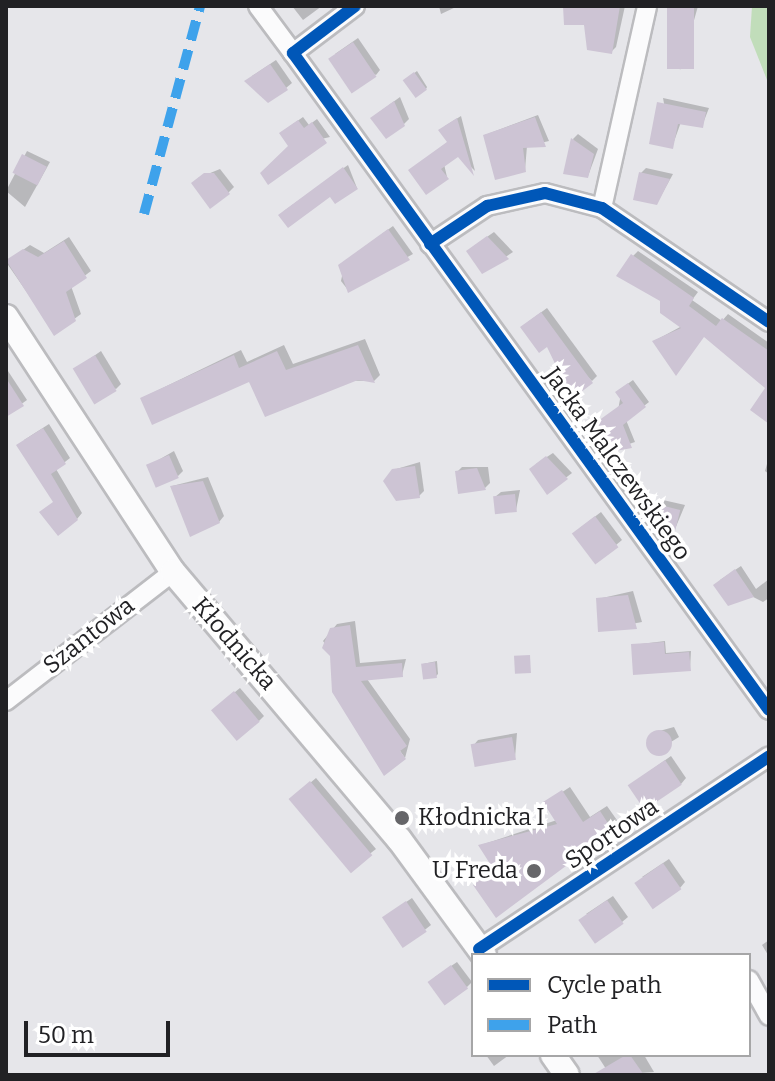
<!DOCTYPE html>
<html>
<head>
<meta charset="utf-8">
<style>
	body { margin:0 }
	#map { position:relative; width:775px; height:1081px; overflow:hidden; background:#e6e6ea; font-family:Bitter,serif }
	div>[style] { position:absolute }
	.green>* { inset:0; background:#c1ddba }
	.shadow>* { inset:0; background:#0003 }
	.building>* { inset:0; background:#cdc4d4; transform-origin:0 0 }
	.round { border-radius:50% }
	.roads { filter:drop-shadow(2px 0 #bcbcbf) drop-shadow(-2px 0 #bcbcbf) drop-shadow(0 2px #bcbcbf) drop-shadow(0 -2px #bcbcbf) }
	.minor>* { height:18px; margin:-9px; padding:0 9px; transform-origin:9px; border-radius:9px; background:#fbfbfc }
	.major>* { height:24px; margin:-12px; padding:0 12px; transform-origin:12px; border-radius:12px; background:#fbfbfc }
	.quiet>* { height:10px; margin-top:-5px; transform-origin:0; background:repeating-linear-gradient(90deg,#3ea2eb 0 20px,transparent 0 30px) }
	.cycleway>* { height:12px; margin:-6px; padding:0 6px; transform-origin:6px; border-radius:6px; background:#0057b8 }
	.dots>* { width:22px; height:22px; translate:-50% -50%; box-sizing:border-box; border:4px solid #fff; border-radius:50% }
	span { translate:-50% -50%; white-space:nowrap; text-align:center; line-height:1.15; -webkit-text-stroke:7px #fff; paint-order:stroke }
	.street-label { font-size:24px; color:#212124 }
	.poi-label { font-size:24px; color:#212124 }
	.left { translate:0 -50%; text-align:left }
	.right { translate:-100% -50%; text-align:right }
	.frame { position:absolute; inset:0; border:8px solid #212124; pointer-events:none }
	.legend { position:absolute; left:471px; top:953px; width:280px; height:104px; box-sizing:border-box; background:#fff; border:2px solid #a6a6a7; margin:0; padding:10px 14px; list-style:none; font-size:24px; color:#212124 }
	.legend li { display:flex; align-items:center; gap:16px; height:40px }
	.legend b { width:40px; border:2px solid #a6a6a7 }
	.scale { position:absolute; left:24px; top:1021px; width:146px; height:36px; box-sizing:border-box; border:4px solid #212124; border-top:0; padding-left:10px; font-size:24px; line-height:28px; white-space:nowrap; color:#212124; -webkit-text-stroke:6px #fff; paint-order:stroke }
</style>
</head>
<body>
<div id="map">
	<div class="green">
		<i style="clip-path:polygon(752px 6px,769px 6px,769px 85px,750px 37px)"></i>
	</div>
	<div class="shadow">
		<i style="clip-path:polygon(292px 6px,322px 6px,303px 20px)"></i>
		<i style="clip-path:polygon(439px 6px,458px 6px,441px 14px)"></i>
		<i style="clip-path:polygon(565px 6px,625px 6px,616px 47px,611px 52px)"></i>
		<i style="clip-path:polygon(670px 6px,698px 6px,680px 70px)"></i>
		<i style="clip-path:polygon(358px 38px,380px 70px,376px 75px,335px 54px)"></i>
		<i style="clip-path:polygon(276px 60px,292px 83px,286px 88px,252px 76px)"></i>
		<i style="clip-path:polygon(417px 71px,427px 87px,426px 89px,404px 81px)"></i>
		<i style="clip-path:polygon(400px 97px,409px 119px,404px 124px,378px 113px)"></i>
		<i style="clip-path:polygon(663px 98px,709px 108px,702px 126px,681px 122px,672px 147px)"></i>
		<i style="clip-path:polygon(538px 115px,549px 141px,527px 146px,525px 170px,485px 135px)"></i>
		<i style="clip-path:polygon(461px 116px,475px 171px,458px 154px,444px 164px,447px 177px,410px 171px,449px 141px,445px 126px)"></i>
		<i style="clip-path:polygon(303px 117px,309px 125px,317px 119px,330px 137px,291px 146px,286px 129px)"></i>
		<i style="clip-path:polygon(578px 134px,598px 149px,588px 176px,573px 139px)"></i>
		<i style="clip-path:polygon(27px 151px,50px 162px,25px 207px,6px 191px)"></i>
		<i style="clip-path:polygon(348px 165px,357px 188px,284px 211px)"></i>
		<i style="clip-path:polygon(646px 168px,673px 174px,657px 203px,641px 173px)"></i>
		<i style="clip-path:polygon(220px 169px,234px 187px,228px 193px,198px 178px)"></i>
		<i style="clip-path:polygon(393px 226px,413px 254px,348px 290px,341px 281px,345px 261px)"></i>
		<i style="clip-path:polygon(494px 232px,513px 252px,483px 272px,474px 246px)"></i>
		<i style="clip-path:polygon(69px 237px,91px 271px,71px 286px,81px 314px,55px 333px,6px 262px,30px 245px,44px 253px)"></i>
		<i style="clip-path:polygon(638px 251px,698px 292px,692px 300px,722px 321px,728px 314px,769px 343px,769px 380px,704px 335px,654px 341px,682px 326px,633px 256px)"></i>
		<i style="clip-path:polygon(547px 308px,597px 376px,592px 381px,528px 322px)"></i>
		<i style="clip-path:polygon(365px 339px,380px 375px,374px 381px,250px 379px,142px 398px,241px 350px,247px 362px,284px 345px,293px 364px)"></i>
		<i style="clip-path:polygon(101px 351px,121px 384px,116px 389px,75px 369px)"></i>
		<i style="clip-path:polygon(6px 368px,27px 400px,6px 415px)"></i>
		<i style="clip-path:polygon(633px 380px,649px 402px,626px 420px,635px 442px,611px 450px,622px 388px)"></i>
		<i style="clip-path:polygon(49px 424px,70px 458px,56px 469px,82px 513px,77px 519px,55px 501px,24px 440px)"></i>
		<i style="clip-path:polygon(174px 451px,183px 471px,178px 476px,148px 466px)"></i>
		<i style="clip-path:polygon(553px 453px,572px 473px,547px 492px,536px 464px)"></i>
		<i style="clip-path:polygon(769px 457px,769px 474px,765px 471px)"></i>
		<i style="clip-path:polygon(420px 462px,424px 491px,419px 496px,393px 470px)"></i>
		<i style="clip-path:polygon(462px 467px,488px 467px,490px 483px,485px 488px,457px 472px)"></i>
		<i style="clip-path:polygon(208px 477px,224px 516px,219px 522px,172px 486px)"></i>
		<i style="clip-path:polygon(520px 490px,516px 510px,495px 497px,501px 492px)"></i>
		<i style="clip-path:polygon(663px 500px,685px 505px,675px 529px,658px 505px)"></i>
		<i style="clip-path:polygon(601px 512px,622px 540px,616px 545px,580px 528px)"></i>
		<i style="clip-path:polygon(741px 566px,756px 589px,769px 579px,769px 598px,763px 602px,720px 580px)"></i>
		<i style="clip-path:polygon(633px 591px,642px 622px,600px 630px,598px 599px)"></i>
		<i style="clip-path:polygon(355px 621px,360px 663px,406px 659px,402px 675px,367px 679px,410px 739px,405px 758px,323px 641px,337px 624px)"></i>
		<i style="clip-path:polygon(665px 641px,666px 653px,691px 651px,690px 669px,633px 645px)"></i>
		<i style="clip-path:polygon(437px 661px,438px 674px,436px 676px,423px 664px)"></i>
		<i style="clip-path:polygon(240px 688px,264px 716px,259px 721px,219px 705px)"></i>
		<i style="clip-path:polygon(674px 727px,679px 737px,653px 753px,652px 733px)"></i>
		<i style="clip-path:polygon(517px 733px,515px 758px,473px 746px,478px 740px)"></i>
		<i style="clip-path:polygon(671px 756px,686px 778px,681px 784px,630px 785px)"></i>
		<i style="clip-path:polygon(316px 778px,376px 849px,350px 869px,297px 794px)"></i>
		<i style="clip-path:polygon(570px 787px,590px 817px,607px 806px,619px 823px,497px 915px,496px 869px,481px 845px,557px 820px,550px 800px)"></i>
		<i style="clip-path:polygon(669px 859px,685px 882px,680px 888px,642px 877px)"></i>
		<i style="clip-path:polygon(613px 896px,628px 917px,622px 922px,586px 914px)"></i>
		<i style="clip-path:polygon(412px 898px,431px 925px,404px 946px,390px 913px)"></i>
		<i style="clip-path:polygon(769px 940px,769px 954px,768px 955px,762px 945px)"></i>
		<i style="clip-path:polygon(457px 962px,472px 982px,467px 987px,435px 977px)"></i>
		<i style="clip-path:polygon(486px 1055px,509px 1055px,494px 1066px)"></i>
		<i style="clip-path:polygon(597px 1055px,644px 1055px,654px 1072px,610px 1075px)"></i>
	</div>
	<div class="building">
		<i style="clip-path:polygon(563px 6px,620px 6px,612px 54px,587px 50px,584px 25px,564px 25px)"></i>
		<i style="left:667px;top:6px;width:27px;height:63px"></i>
		<i style="left:353px;top:42px;width:42px;height:30px;rotate:56deg"></i>
		<i style="clip-path:polygon(270px 64px,288px 90px,268px 103px,244px 81px)"></i>
		<i style="left:414px;top:72px;width:22px;height:14px;rotate:54deg"></i>
		<i style="clip-path:polygon(394px 101px,405px 126px,386px 139px,370px 118px)"></i>
		<i style="clip-path:polygon(657px 102px,706px 112px,703px 128px,678px 124px,673px 149px,649px 144px)"></i>
		<i style="clip-path:polygon(535px 117px,546px 147px,523px 148px,526px 172px,495px 180px,483px 135px)"></i>
		<i style="clip-path:polygon(457px 118px,474px 176px,458px 157px,441px 169px,449px 179px,426px 195px,408px 170px,447px 142px,438px 130px)"></i>
		<i style="clip-path:polygon(298px 120px,304px 128px,312px 122px,327px 143px,268px 185px,260px 173px,288px 146px,279px 133px)"></i>
		<i style="clip-path:polygon(571px 138px,594px 154px,588px 178px,563px 174px)"></i>
		<i style="left:22px;top:154px;width:28px;height:21px;rotate:27deg"></i>
		<i style="clip-path:polygon(343px 167px,358px 189px,335px 204px,330px 197px,288px 228px,278px 215px)"></i>
		<i style="clip-path:polygon(639px 172px,670px 179px,657px 205px,633px 200px)"></i>
		<i style="clip-path:polygon(204px 173px,214px 173px,230px 194px,210px 209px,191px 183px)"></i>
		<i style="clip-path:polygon(388px 229px,410px 260px,348px 293px,338px 265px)"></i>
		<i style="clip-path:polygon(487px 236px,509px 259px,482px 274px,466px 251px)"></i>
		<i style="clip-path:polygon(64px 241px,87px 278px,66px 292px,76px 321px,54px 336px,6px 260px,23px 249px,38px 257px)"></i>
		<i style="clip-path:polygon(631px 254px,694px 298px,689px 306px,716px 326px,722px 318px,769px 351px,769px 424px,750px 410px,765px 388px,704px 337px,676px 376px,652px 341px,681px 328px,660px 313px,660px 301px,616px 276px)"></i>
		<i style="clip-path:polygon(541px 312px,593px 383px,572px 399px,547px 347px,539px 353px,520px 327px)"></i>
		<i style="clip-path:polygon(358px 345px,375px 383px,358px 380px,265px 417px,249px 382px,152px 425px,140px 398px,234px 355px,239px 368px,277px 351px,286px 370px)"></i>
		<i style="left:95px;top:355px;width:42px;height:26px;rotate:59deg"></i>
		<i style="clip-path:polygon(6px 378px,24px 406px,6px 417px)"></i>
		<i style="clip-path:polygon(628px 383px,646px 407px,623px 425px,632px 448px,610px 452px,591px 426px,623px 403px,615px 392px)"></i>
		<i style="clip-path:polygon(43px 428px,66px 464px,51px 474px,78px 520px,58px 536px,39px 512px,53px 502px,16px 445px)"></i>
		<i style="left:169px;top:455px;width:25px;height:25px;rotate:67deg"></i>
		<i style="clip-path:polygon(546px 456px,568px 479px,547px 495px,529px 469px)"></i>
		<i style="clip-path:polygon(415px 466px,420px 498px,396px 501px,383px 481px,392px 469px)"></i>
		<i style="clip-path:polygon(477px 468px,486px 490px,458px 494px,455px 471px)"></i>
		<i style="clip-path:polygon(203px 481px,220px 523px,190px 537px,170px 486px)"></i>
		<i style="left:515px;top:494px;width:18px;height:22px;rotate:84deg"></i>
		<i style="left:656px;top:504px;width:25px;height:22px;rotate:14deg"></i>
		<i style="left:595px;top:516px;width:39px;height:29px;rotate:53deg"></i>
		<i style="clip-path:polygon(735px 569px,754px 597px,728px 606px,713px 585px)"></i>
		<i style="clip-path:polygon(628px 595px,637px 629px,598px 632px,596px 598px)"></i>
		<i style="clip-path:polygon(350px 625px,356px 667px,402px 663px,403px 677px,361px 681px,407px 746px,400px 751px,406px 759px,384px 776px,332px 692px,330px 656px,322px 648px,330px 628px)"></i>
		<i style="clip-path:polygon(664px 642px,665px 654px,689px 652px,691px 671px,633px 675px,631px 644px)"></i>
		<i style="left:530px;top:655px;width:18px;height:16px;rotate:87deg"></i>
		<i style="left:435px;top:662px;width:16px;height:14px;rotate:83deg"></i>
		<i style="left:234px;top:691px;width:40px;height:30px;rotate:50deg"></i>
		<i class="round" style="left:646px;top:730px;width:26px;height:26px"></i>
		<i style="left:512px;top:737px;width:23px;height:42px;rotate:80deg"></i>
		<i style="left:665px;top:760px;width:30px;height:45px;rotate:56deg"></i>
		<i style="left:310px;top:781px;width:97px;height:28px;rotate:50deg"></i>
		<i style="clip-path:polygon(562px 790px,583px 822px,600px 811px,613px 831px,496px 918px,473px 885px,494px 870px,478px 845px,557px 824px,543px 802px)"></i>
		<i style="left:663px;top:863px;width:32px;height:35px;rotate:55deg"></i>
		<i style="left:607px;top:900px;width:29px;height:35px;rotate:55deg"></i>
		<i style="left:406px;top:901px;width:37px;height:29px;rotate:56deg"></i>
		<i style="left:451px;top:965px;width:29px;height:29px;rotate:54deg"></i>
		<i style="clip-path:polygon(630px 1055px,644px 1075px,592px 1075px,626px 1055px)"></i>
	</div>
	<div class="roads">
		<div class="minor">
			<i style="left:258px;top:6px;width:59px;rotate:53.3deg"></i>
			<i style="left:355px;top:6px;width:78px;rotate:142.8deg"></i>
			<i style="left:293px;top:53px;width:811px;rotate:54.08deg"></i>
			<i style="left:602px;top:208px;width:207px;rotate:-77.4deg"></i>
			<i style="left:430px;top:244px;width:69px;rotate:-33.7deg"></i>
			<i style="left:487px;top:206px;width:59px;rotate:-12.6deg"></i>
			<i style="left:545px;top:193px;width:59px;rotate:14.7deg"></i>
			<i style="left:602px;top:208px;width:202px;rotate:34.3deg"></i>
			<i style="left:6px;top:701px;width:211px;rotate:-37.7deg"></i>
			<i style="left:479px;top:949px;width:348px;rotate:-33.6deg"></i>
			<i style="left:749px;top:980px;width:41px;rotate:60.9deg"></i>
		</div>
		<div class="major">
			<i style="left:6px;top:317px;width:305px;rotate:56.8deg"></i>
			<i style="left:173px;top:572px;width:350px;rotate:49.8deg"></i>
			<i style="left:399px;top:839px;width:144px;rotate:53.8deg"></i>
			<i style="left:553px;top:1055px;width:24px;rotate:55deg"></i>
		</div>
	</div>
	<div class="quiet">
		<i style="left:144px;top:214px;width:215px;rotate:-74.9deg"></i>
	</div>
	<div class="cycleway">
		<i style="left:355px;top:6px;width:78px;rotate:142.8deg"></i>
		<i style="left:293px;top:53px;width:811px;rotate:54.08deg"></i>
		<i style="left:430px;top:244px;width:69px;rotate:-33.7deg"></i>
		<i style="left:487px;top:206px;width:59px;rotate:-12.6deg"></i>
		<i style="left:545px;top:193px;width:59px;rotate:14.7deg"></i>
		<i style="left:602px;top:208px;width:202px;rotate:34.3deg"></i>
		<i style="left:479px;top:949px;width:348px;rotate:-33.6deg"></i>
	</div>
	<div class="dots">
		<i style="left:402px;top:818px;background:#666669"></i>
		<i style="left:534px;top:871px;background:#666669"></i>
	</div>
	<div class="street-label">
		<span style="left:617px;top:464px;rotate:54deg">Jacka Malczewskiego</span>
		<span style="left:89px;top:636px;rotate:-38deg">Szantowa</span>
		<span style="left:234px;top:644px;rotate:49deg">Kłodnicka</span>
		<span style="left:612px;top:834px;rotate:-34deg">Sportowa</span>
	</div>
	<div class="poi-label">
		<span class="left" style="left:418px;top:818px">Kłodnicka I</span>
		<span class="right" style="left:518px;top:871px">U Freda</span>
	</div>
	<div class="frame"></div>
	<ul class="legend">
	<li><b style="height:10px;background:#0057b8"></b>Cycle path</li>
	<li><b style="height:10px;background:#3ea2eb"></b>Path</li>
	</ul>
	<div class="scale">50 m</div>
</div>
</body>
</html>
